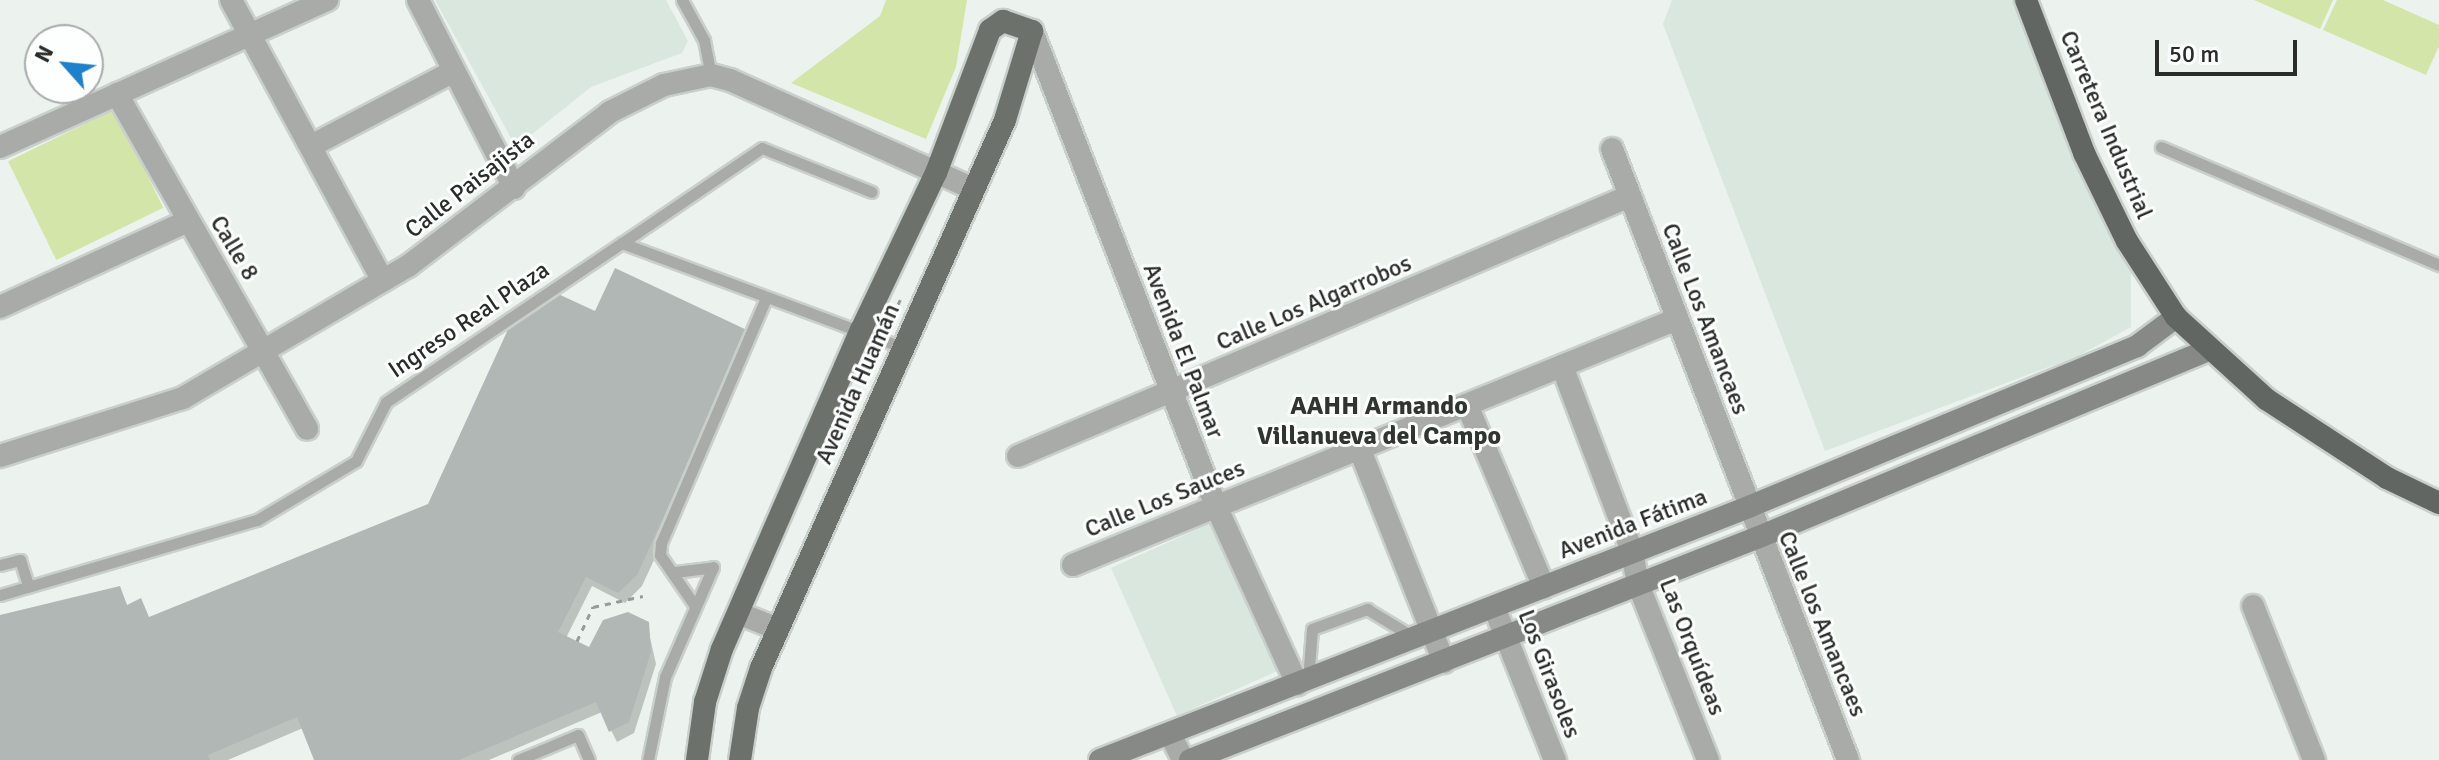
<!DOCTYPE html>
<html>
<head>
<meta charset="utf-8">
<style>
	body { margin:0 }
	#map { position:relative; width:2439px; height:760px; overflow:hidden; background:#ecf3ee; font-family:Signika,sans-serif }
	div>[style] { position:absolute }
	.built>* { inset:0; background:#d9e7de; transform-origin:0 0 }
	.green>* { inset:0; background:#d3e5a9; transform-origin:0 0 }
	.shadow>* { inset:0; background:#0003 }
	.building>* { inset:0; background:#b0b7b5 }
	.path>* { height:3px; margin-top:-1.5px; transform-origin:0; background:repeating-linear-gradient(90deg,#979c99 0 6px,transparent 0 12px) }
	.roads { filter:drop-shadow(2px 0 #c9cfcb) drop-shadow(-2px 0 #c9cfcb) drop-shadow(0 2px #c9cfcb) drop-shadow(0 -2px #c9cfcb) }
	.service>* { height:11px; margin:-5.5px; padding:0 5.5px; transform-origin:5.5px; border-radius:5.5px; background:#a9aba8 }
	.minor>* { height:22px; margin:-11px; padding:0 11px; transform-origin:11px; border-radius:11px; background:#a9aba8 }
	.secondary>* { height:22px; margin:-11px; padding:0 11px; transform-origin:11px; border-radius:11px; background:#868985 }
	.primary>* { height:22px; margin:-11px; padding:0 11px; transform-origin:11px; border-radius:11px; background:#6d716c }
	.trunk>* { height:22px; margin:-11px; padding:0 11px; transform-origin:11px; border-radius:11px; background:#626662 }
	span { translate:-50% -50%; white-space:nowrap; text-align:center; line-height:1.15; -webkit-text-stroke:6px #fcfffd; paint-order:stroke }
	.street-label { font-size:24px; color:#2a2c2b }
	.neighbourhood-label { font-size:26px; color:#2f3531; font-weight:700 }
	.north { position:absolute; left:24px; top:24px; width:80px; height:80px; box-sizing:border-box; background:#fcfffd; border:2px solid #a8aba9; border-radius:50%; rotate:297deg; font-size:22px; font-weight:700; line-height:32px; text-align:center; color:#2a2c2b }
	.north::after { content:''; display:block; margin:auto; width:28px; height:36px; background:#1f80cc; clip-path:polygon(50% 0,100% 100%,50% 72%,0 100%) }
	.scale { position:absolute; left:2155px; top:40px; width:142px; height:36px; box-sizing:border-box; border:4px solid #2a2c2b; border-top:0; padding-left:10px; font-size:24px; line-height:28px; white-space:nowrap; color:#2a2c2b; -webkit-text-stroke:6px #fcfffd; paint-order:stroke }
</style>
</head>
<body>
<div id="map">
	<div class="built">
		<i style="clip-path:polygon(435px 0,666px 0,688px 41px,682px 53px,591px 87px,516px 147px)"></i>
		<i style="clip-path:polygon(1672px 0,2014px 0,2131px 272px,2131px 327px,2078px 356px,1825px 451px,1663px 24px)"></i>
		<i style="left:1216px;top:521px;width:162px;height:115px;rotate:66deg"></i>
	</div>
	<div class="green">
		<i style="clip-path:polygon(886px 0,967px 0,956px 67px,926px 139px,791px 83px,880px 16px)"></i>
		<i style="clip-path:polygon(2254px 0,2333px 0,2320px 29px)"></i>
		<i style="clip-path:polygon(2337px 0,2383px 0,2439px 25px,2439px 46px,2426px 75px,2323px 30px)"></i>
		<i style="left:115px;top:109px;width:110px;height:119px;rotate:64deg"></i>
	</div>
	<div class="shadow">
		<i style="clip-path:polygon(596px 314px,748px 333px,754px 344px,642px 586px,625px 603px,592px 586px,566px 638px,590px 650px,647px 624px,656px 664px,634px 733px,617px 742px,602px 712px,489px 760px,317px 760px,303px 728px,228px 760px,0 760px,0 618px,119px 588px,128px 607px,150px 619px,430px 505px)"></i>
	</div>
	<div class="building">
		<i style="clip-path:polygon(615px 268px,749px 331px,637px 575px,618px 593px,586px 577px,558px 632px,589px 647px,603px 620px,628px 612px,649px 622px,651px 652px,629px 722px,609px 732px,596px 702px,459px 760px,314px 760px,297px 717px,208px 755px,210px 760px,0 760px,0 615px,120px 586px,127px 605px,141px 598px,149px 617px,428px 504px,510px 325px,556px 293px,595px 311px)"></i>
	</div>
	<div class="path">
		<i style="left:888px;top:326px;width:29px;rotate:-65deg"></i>
		<i style="left:868px;top:374px;width:25px;rotate:-69deg"></i>
		<i style="left:577px;top:641px;width:38px;rotate:-65deg"></i>
		<i style="left:593px;top:607px;width:51px;rotate:-12.4deg"></i>
	</div>
	<div class="roads">
		<div class="service">
			<i style="left:682px;top:0;width:46px;rotate:61.2deg"></i>
			<i style="left:704px;top:40px;width:36px;rotate:79deg"></i>
			<i style="left:2161px;top:147px;width:302px;rotate:23deg"></i>
			<i style="left:622px;top:243px;width:169px;rotate:-34.2deg"></i>
			<i style="left:762px;top:148px;width:118px;rotate:21.8deg"></i>
			<i style="left:0;top:565px;width:21px;rotate:-14deg"></i>
			<i style="left:20px;top:560px;width:28px;rotate:72deg"></i>
			<i style="left:675px;top:572px;width:38px;rotate:-7deg"></i>
			<i style="left:0;top:595px;width:268px;rotate:-16.3deg"></i>
			<i style="left:257px;top:520px;width:115px;rotate:-30.8deg"></i>
			<i style="left:356px;top:461px;width:66px;rotate:-63deg"></i>
			<i style="left:386px;top:402px;width:285px;rotate:-34deg"></i>
			<i style="left:622px;top:243px;width:299px;rotate:20.4deg"></i>
			<i style="left:695px;top:606px;width:62px;rotate:-124.5deg"></i>
			<i style="left:660px;top:555px;width:12px;rotate:-85deg"></i>
			<i style="left:661px;top:543px;width:267px;rotate:-66.8deg"></i>
			<i style="left:1308px;top:680px;width:51px;rotate:-85.5deg"></i>
			<i style="left:1312px;top:629px;width:59px;rotate:-20deg"></i>
			<i style="left:1367px;top:609px;width:56px;rotate:31.1deg"></i>
			<i style="left:518px;top:760px;width:65px;rotate:-22.6deg"></i>
			<i style="left:578px;top:735px;width:27px;rotate:66deg"></i>
			<i style="left:648px;top:760px;width:85px;rotate:-78.4deg"></i>
			<i style="left:665px;top:677px;width:120px;rotate:-66.4deg"></i>
		</div>
		<div class="minor">
			<i style="left:231px;top:0;width:319px;rotate:61.6deg"></i>
			<i style="left:418px;top:0;width:211px;rotate:62.9deg"></i>
			<i style="left:1032px;top:31px;width:509px;rotate:68.83deg"></i>
			<i style="left:1216px;top:506px;width:196px;rotate:65.5deg"></i>
			<i style="left:117px;top:94px;width:385px;rotate:60.4deg"></i>
			<i style="left:311px;top:146px;width:161px;rotate:-27.7deg"></i>
			<i style="left:0;top:147px;width:359px;rotate:-24.2deg"></i>
			<i style="left:1612px;top:149px;width:655px;rotate:68.88deg"></i>
			<i style="left:0;top:307px;width:207px;rotate:-24.6deg"></i>
			<i style="left:1562px;top:366px;width:198px;rotate:69.3deg"></i>
			<i style="left:1632px;top:551px;width:34px;rotate:80deg"></i>
			<i style="left:1638px;top:584px;width:189px;rotate:68.3deg"></i>
			<i style="left:1467px;top:405px;width:198px;rotate:67.1deg"></i>
			<i style="left:1360px;top:450px;width:228px;rotate:68.4deg"></i>
			<i style="left:0;top:456px;width:192px;rotate:-17.6deg"></i>
			<i style="left:183px;top:398px;width:261px;rotate:-30.4deg"></i>
			<i style="left:408px;top:266px;width:254px;rotate:-37.3deg"></i>
			<i style="left:610px;top:112px;width:60px;rotate:-26.6deg"></i>
			<i style="left:664px;top:85px;width:48px;rotate:-12deg"></i>
			<i style="left:711px;top:75px;width:20px;rotate:15deg"></i>
			<i style="left:730px;top:80px;width:267px;rotate:24.1deg"></i>
			<i style="left:1018px;top:456px;width:665px;rotate:-23.02deg"></i>
			<i style="left:1073px;top:565px;width:652px;rotate:-22.16deg"></i>
			<i style="left:2253px;top:606px;width:166px;rotate:68.4deg"></i>
			<i style="left:1494px;top:607px;width:165px;rotate:68.3deg"></i>
			<i style="left:738px;top:613px;width:43px;rotate:21.8deg"></i>
			<i style="left:1170px;top:734px;width:29px;rotate:63deg"></i>
		</div>
		<div class="secondary">
			<i style="left:1100px;top:760px;width:699px;rotate:-21.31deg"></i>
			<i style="left:1751px;top:506px;width:418px;rotate:-22.5deg"></i>
			<i style="left:2137px;top:346px;width:49px;rotate:-36.6deg"></i>
			<i style="left:1190px;top:760px;width:611px;rotate:-21.4deg"></i>
			<i style="left:1759px;top:537px;width:486px;rotate:-22.6deg"></i>
		</div>
		<div class="primary">
			<i style="left:697px;top:760px;width:59px;rotate:-82.1deg"></i>
			<i style="left:705px;top:702px;width:56px;rotate:-72.2deg"></i>
			<i style="left:722px;top:649px;width:348px;rotate:-66.5deg"></i>
			<i style="left:861px;top:330px;width:174px;rotate:-64.5deg"></i>
			<i style="left:936px;top:173px;width:153px;rotate:-69.3deg"></i>
			<i style="left:990px;top:30px;width:16px;rotate:-35deg"></i>
			<i style="left:1003px;top:21px;width:31px;rotate:19deg"></i>
			<i style="left:1032px;top:31px;width:93px;rotate:106.9deg"></i>
			<i style="left:1005px;top:120px;width:600px;rotate:114deg"></i>
			<i style="left:761px;top:668px;width:42px;rotate:108deg"></i>
			<i style="left:748px;top:708px;width:53px;rotate:98.7deg"></i>
		</div>
		<div class="trunk">
			<i style="left:2026px;top:0;width:164px;rotate:69.2deg"></i>
			<i style="left:2084px;top:153px;width:98px;rotate:64deg"></i>
			<i style="left:2127px;top:241px;width:90px;rotate:57.2deg"></i>
			<i style="left:2176px;top:317px;width:122px;rotate:42.3deg"></i>
			<i style="left:2266px;top:399px;width:145px;rotate:33.1deg"></i>
			<i style="left:2387px;top:478px;width:58px;rotate:25.7deg"></i>
		</div>
	</div>
	<div class="street-label">
		<span style="left:2106px;top:125px;rotate:67deg">Carretera Industrial</span>
		<span style="left:470px;top:185px;rotate:-38deg">Calle Paisajista</span>
		<span style="left:234px;top:248px;rotate:59deg">Calle 8</span>
		<span style="left:1314px;top:303px;rotate:-23deg">Calle Los Algarrobos</span>
		<span style="left:1705px;top:319px;rotate:69deg">Calle Los Amancaes</span>
		<span style="left:469px;top:320px;rotate:-34deg">Ingreso Real Plaza</span>
		<span style="left:1183px;top:351px;rotate:69deg">Avenida El Palmar</span>
		<span style="left:858px;top:384px;rotate:-66deg">Avenida Huamán</span>
		<span style="left:1165px;top:499px;rotate:-22deg">Calle Los Sauces</span>
		<span style="left:1633px;top:524px;rotate:-21deg">Avenida Fátima</span>
		<span style="left:1822px;top:624px;rotate:68deg">Calle los Amancaes</span>
		<span style="left:1692px;top:647px;rotate:69deg">Las Orquídeas</span>
		<span style="left:1549px;top:674px;rotate:69deg">Los Girasoles</span>
	</div>
	<div class="neighbourhood-label">
		<span style="left:1379px;top:422px">AAHH Armando<br>Villanueva del Campo</span>
	</div>
	<div class="north">N</div>
	<div class="scale">50 m</div>
</div>
</body>
</html>
